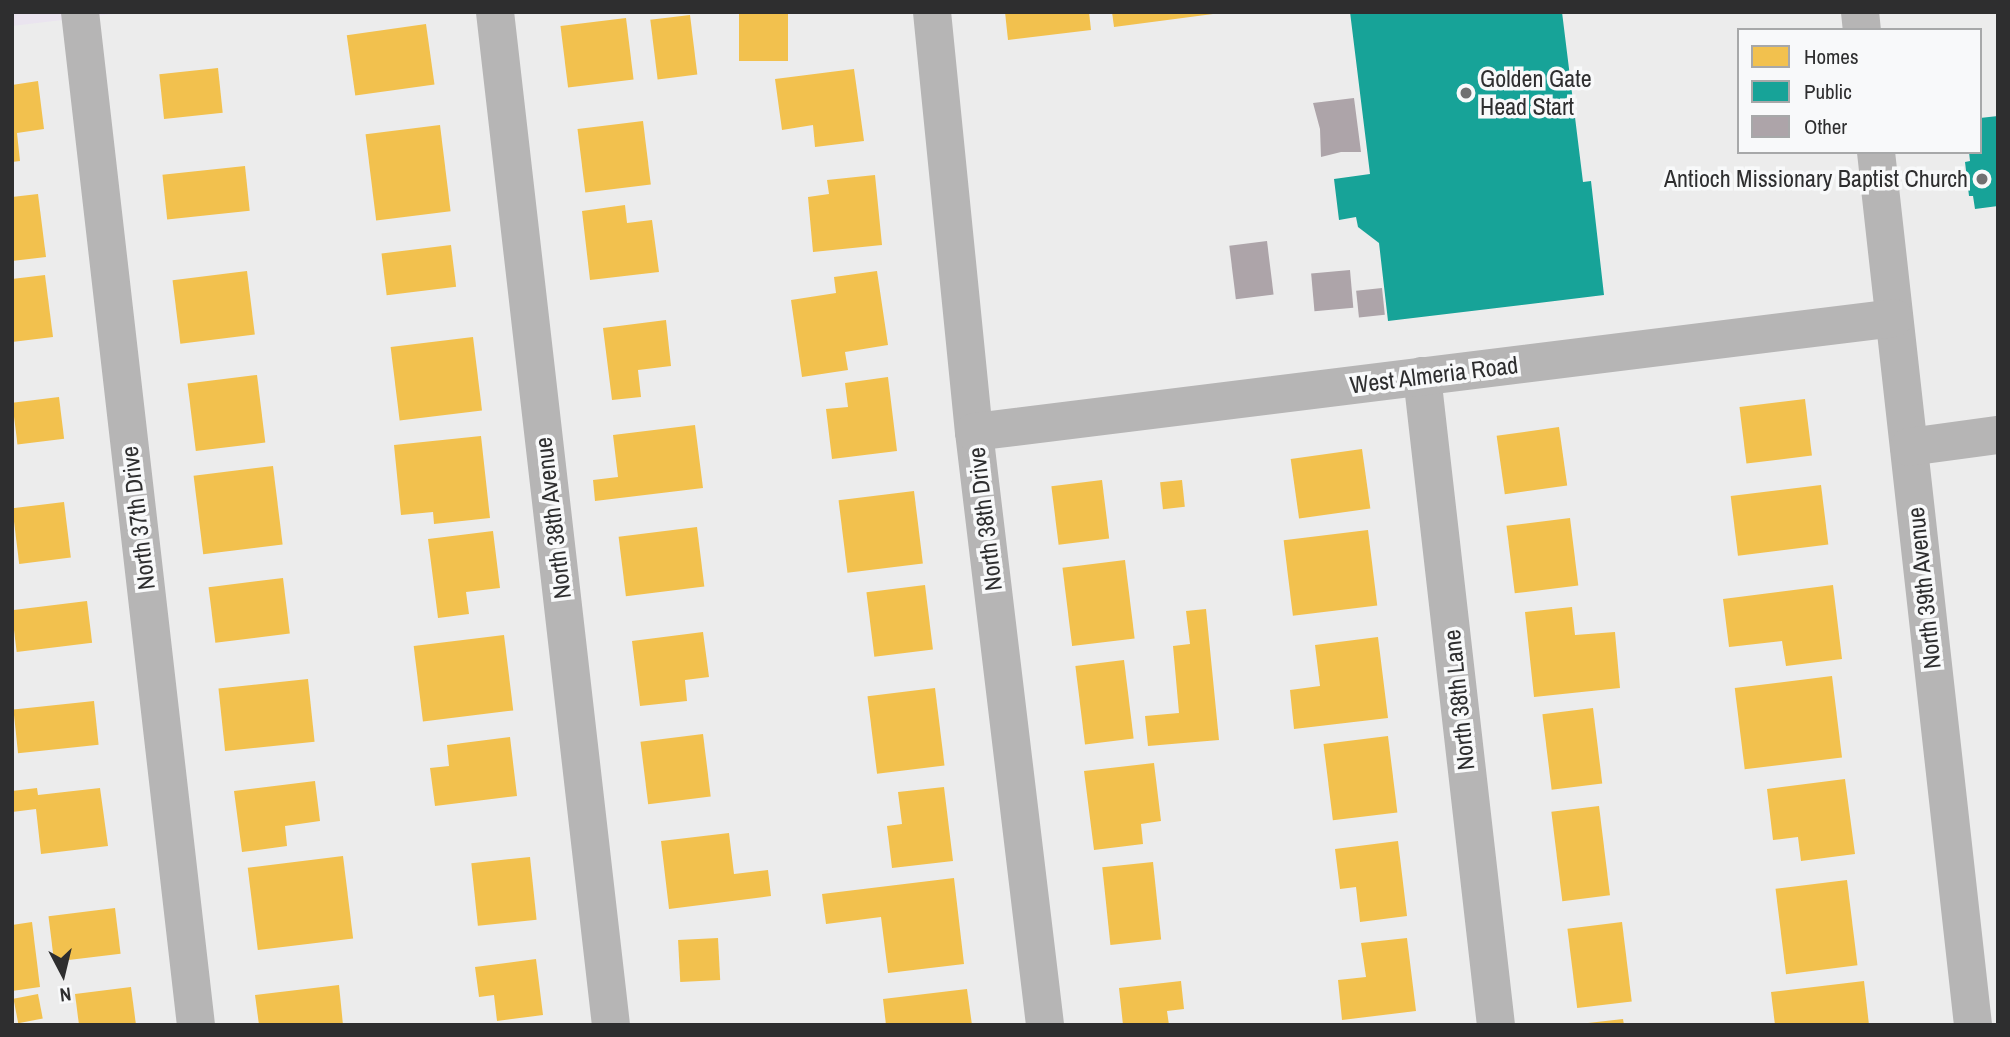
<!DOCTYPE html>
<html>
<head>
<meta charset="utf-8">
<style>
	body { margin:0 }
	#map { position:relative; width:2010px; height:1037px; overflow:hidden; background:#ececec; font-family:"Archivo Narrow",sans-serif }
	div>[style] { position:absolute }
	.commercial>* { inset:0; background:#eae4ef }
	.homes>* { inset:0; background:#f2c14e; transform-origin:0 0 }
	.public>* { inset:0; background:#17a398 }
	.building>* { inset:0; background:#ada4a9; transform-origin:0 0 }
	.minor>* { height:38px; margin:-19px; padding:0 19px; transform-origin:19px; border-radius:19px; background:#b6b5b5 }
	.dots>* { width:19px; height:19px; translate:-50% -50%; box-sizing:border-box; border:4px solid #f8f9fa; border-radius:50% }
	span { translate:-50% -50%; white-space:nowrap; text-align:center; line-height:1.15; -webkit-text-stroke:7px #f8f9fa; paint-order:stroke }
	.poi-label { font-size:24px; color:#2e2e2f }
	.left { translate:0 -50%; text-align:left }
	.right { translate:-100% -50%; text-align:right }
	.street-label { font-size:24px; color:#2e2e2f }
	.frame { position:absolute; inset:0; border:14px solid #2e2e2f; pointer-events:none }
	.legend { position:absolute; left:1737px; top:28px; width:245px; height:126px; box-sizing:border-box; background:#f8f9fa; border:2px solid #a7a8a9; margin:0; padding:9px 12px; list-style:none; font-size:21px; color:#2e2e2f }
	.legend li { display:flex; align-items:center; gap:14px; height:35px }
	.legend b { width:35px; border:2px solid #a7a8a9 }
	.north { position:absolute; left:28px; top:939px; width:70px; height:70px; -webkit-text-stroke:5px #f8f9fa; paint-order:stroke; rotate:173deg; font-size:19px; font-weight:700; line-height:28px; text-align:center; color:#2e2e2f }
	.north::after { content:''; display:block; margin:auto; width:24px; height:32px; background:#2e2e2f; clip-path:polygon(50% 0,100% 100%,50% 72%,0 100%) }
</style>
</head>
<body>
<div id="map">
	<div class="commercial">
		<i style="clip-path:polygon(12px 12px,129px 12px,12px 26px)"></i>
	</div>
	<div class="homes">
		<i style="left:739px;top:12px;width:49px;height:49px"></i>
		<i style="clip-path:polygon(1005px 12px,1089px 12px,1091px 30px,1008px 40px)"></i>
		<i style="clip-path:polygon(1112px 12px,1213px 12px,1213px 14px,1114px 27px)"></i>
		<i style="left:690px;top:15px;width:60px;height:40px;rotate:83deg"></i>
		<i style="left:626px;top:18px;width:62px;height:66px;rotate:83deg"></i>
		<i style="left:426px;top:24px;width:61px;height:80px;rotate:82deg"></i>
		<i style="left:218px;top:68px;width:45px;height:59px;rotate:84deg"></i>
		<i style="clip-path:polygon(854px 69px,864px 141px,815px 147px,813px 125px,782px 130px,775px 79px)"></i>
		<i style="clip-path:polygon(38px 81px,44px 129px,17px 133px,20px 161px,12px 162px,12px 85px)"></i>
		<i style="left:643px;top:121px;width:64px;height:66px;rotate:83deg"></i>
		<i style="left:440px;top:125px;width:87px;height:75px;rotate:83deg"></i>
		<i style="left:245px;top:166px;width:45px;height:83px;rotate:84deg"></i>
		<i style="clip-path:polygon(875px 175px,882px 245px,813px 252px,808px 197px,829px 194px,827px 180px)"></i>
		<i style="clip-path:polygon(38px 194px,46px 257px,12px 261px,12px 197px)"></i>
		<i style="clip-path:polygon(625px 205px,627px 223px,652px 220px,659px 272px,590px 280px,582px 211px)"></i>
		<i style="left:451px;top:245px;width:42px;height:70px;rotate:83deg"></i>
		<i style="left:247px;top:271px;width:64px;height:75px;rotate:83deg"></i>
		<i style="clip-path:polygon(877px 271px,888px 345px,845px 352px,848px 370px,802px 377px,791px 300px,836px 293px,834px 277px)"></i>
		<i style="clip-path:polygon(45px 275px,53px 337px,12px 342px,12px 279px)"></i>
		<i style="clip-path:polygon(666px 320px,671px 366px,638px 370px,641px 397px,612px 400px,603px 328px)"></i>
		<i style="left:473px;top:337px;width:74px;height:83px;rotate:83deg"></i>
		<i style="left:257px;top:375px;width:68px;height:70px;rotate:83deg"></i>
		<i style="clip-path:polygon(888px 377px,897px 451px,832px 459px,826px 409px,848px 407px,845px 383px)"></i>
		<i style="left:59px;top:397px;width:42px;height:47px;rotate:83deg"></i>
		<i style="left:1805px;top:399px;width:57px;height:66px;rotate:83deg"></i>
		<i style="clip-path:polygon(695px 425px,703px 488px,595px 501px,593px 480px,618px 477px,613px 435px)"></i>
		<i style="left:1559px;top:427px;width:59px;height:63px;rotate:82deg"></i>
		<i style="clip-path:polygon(481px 436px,490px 518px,434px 524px,433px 512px,401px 515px,394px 445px)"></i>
		<i style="left:1362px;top:449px;width:60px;height:72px;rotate:82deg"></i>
		<i style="left:273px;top:466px;width:79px;height:80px;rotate:83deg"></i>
		<i style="left:1102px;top:480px;width:59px;height:51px;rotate:83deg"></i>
		<i style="left:1182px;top:480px;width:27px;height:22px;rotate:84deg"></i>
		<i style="left:1821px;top:485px;width:60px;height:91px;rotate:83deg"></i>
		<i style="left:914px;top:491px;width:73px;height:76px;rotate:83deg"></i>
		<i style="left:64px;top:502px;width:56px;height:52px;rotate:83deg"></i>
		<i style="left:1570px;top:518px;width:68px;height:64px;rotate:83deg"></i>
		<i style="left:697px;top:527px;width:60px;height:79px;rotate:83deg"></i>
		<i style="left:1368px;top:530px;width:76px;height:85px;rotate:83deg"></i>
		<i style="clip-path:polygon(493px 531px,500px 588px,466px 592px,469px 614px,438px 618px,428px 539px)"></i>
		<i style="left:1125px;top:560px;width:79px;height:63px;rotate:83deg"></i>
		<i style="left:283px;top:578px;width:56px;height:75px;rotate:83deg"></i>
		<i style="left:925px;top:585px;width:65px;height:59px;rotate:83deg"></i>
		<i style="clip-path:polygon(1833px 585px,1842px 659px,1786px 666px,1782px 641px,1729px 647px,1723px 599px)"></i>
		<i style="left:87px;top:601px;width:42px;height:76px;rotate:83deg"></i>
		<i style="clip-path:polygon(1572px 607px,1575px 635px,1615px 632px,1620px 688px,1534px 697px,1525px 612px)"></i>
		<i style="clip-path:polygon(1206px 609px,1219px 740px,1148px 746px,1145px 716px,1179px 713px,1173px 646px,1190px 644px,1186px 611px)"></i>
		<i style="clip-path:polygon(703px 632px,709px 677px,685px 680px,687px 701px,640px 706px,632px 641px)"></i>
		<i style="left:504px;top:635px;width:76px;height:91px;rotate:83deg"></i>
		<i style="clip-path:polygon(1378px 637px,1388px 718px,1294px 729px,1290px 690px,1320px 686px,1315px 645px)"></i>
		<i style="left:1124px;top:660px;width:79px;height:49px;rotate:83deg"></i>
		<i style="left:1832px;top:676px;width:82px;height:98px;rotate:83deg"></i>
		<i style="left:308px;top:679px;width:63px;height:90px;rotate:84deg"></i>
		<i style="left:935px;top:688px;width:78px;height:68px;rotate:83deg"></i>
		<i style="left:94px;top:701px;width:44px;height:81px;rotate:84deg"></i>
		<i style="left:1593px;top:708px;width:76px;height:51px;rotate:83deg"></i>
		<i style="left:703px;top:734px;width:63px;height:63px;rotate:83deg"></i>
		<i style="left:1388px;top:736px;width:77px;height:65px;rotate:83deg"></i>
		<i style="clip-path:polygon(510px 737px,517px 796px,435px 806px,430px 768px,449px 766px,447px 745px)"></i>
		<i style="clip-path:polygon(1154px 763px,1161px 821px,1141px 824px,1143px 844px,1094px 850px,1084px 771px)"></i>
		<i style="clip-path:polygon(1845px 779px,1855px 854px,1801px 861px,1798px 837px,1773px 840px,1767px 789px)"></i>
		<i style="clip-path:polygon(315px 781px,320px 821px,285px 826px,287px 846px,242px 852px,234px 791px)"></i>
		<i style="clip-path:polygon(944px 787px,953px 861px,892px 868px,887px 826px,902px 824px,898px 792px)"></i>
		<i style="clip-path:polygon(37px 788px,38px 795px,100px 788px,108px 846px,41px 854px,36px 809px,12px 812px,12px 791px)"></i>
		<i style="left:1599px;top:806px;width:90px;height:48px;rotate:83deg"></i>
		<i style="clip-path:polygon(729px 833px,734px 874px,768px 870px,771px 896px,669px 909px,661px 841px)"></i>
		<i style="clip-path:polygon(1398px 841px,1407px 916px,1360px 922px,1356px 887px,1340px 889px,1335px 849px)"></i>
		<i style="left:343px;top:856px;width:83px;height:96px;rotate:83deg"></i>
		<i style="left:530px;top:857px;width:63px;height:59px;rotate:84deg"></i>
		<i style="left:1153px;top:862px;width:78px;height:51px;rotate:84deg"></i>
		<i style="clip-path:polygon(954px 878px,964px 964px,888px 973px,881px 917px,826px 924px,822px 894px)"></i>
		<i style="left:1847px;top:880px;width:86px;height:72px;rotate:83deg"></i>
		<i style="left:115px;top:908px;width:46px;height:67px;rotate:83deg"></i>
		<i style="clip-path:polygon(32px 922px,40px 987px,12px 991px,12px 925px)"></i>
		<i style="left:1622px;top:922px;width:80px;height:55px;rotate:83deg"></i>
		<i style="left:718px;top:938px;width:42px;height:40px;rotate:87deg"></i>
		<i style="clip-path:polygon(1407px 938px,1416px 1011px,1342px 1020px,1338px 980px,1366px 977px,1361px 943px)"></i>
		<i style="clip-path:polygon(536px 959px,543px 1015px,497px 1021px,494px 995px,479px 997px,475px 967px)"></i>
		<i style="clip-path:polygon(1181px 981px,1184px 1009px,1167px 1011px,1169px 1025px,1123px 1025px,1119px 988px)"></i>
		<i style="clip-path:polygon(1864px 981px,1869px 1025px,1775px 1025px,1771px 992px)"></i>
		<i style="clip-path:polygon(339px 985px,343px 1025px,259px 1025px,255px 995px)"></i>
		<i style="clip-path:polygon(131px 987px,136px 1025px,79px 1025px,75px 994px)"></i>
		<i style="clip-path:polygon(967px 989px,972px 1025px,886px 1025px,883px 999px)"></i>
		<i style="left:38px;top:994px;width:25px;height:25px;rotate:79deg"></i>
		<i style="clip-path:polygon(1623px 1019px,1624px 1025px,1588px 1025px,1588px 1023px)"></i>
	</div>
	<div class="public">
		<i style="clip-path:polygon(1350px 12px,1562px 12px,1583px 182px,1591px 181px,1604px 295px,1388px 321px,1379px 243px,1358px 227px,1356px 217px,1339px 220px,1334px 179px,1370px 174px)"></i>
		<i style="clip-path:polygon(1998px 116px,1998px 206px,1975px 209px,1973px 196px,1969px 196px,1965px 162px,1970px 161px,1969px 152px,1980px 152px,1980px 118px)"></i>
	</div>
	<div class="building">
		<i style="clip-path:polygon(1354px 98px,1361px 152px,1341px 152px,1321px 157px,1320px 129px,1313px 103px)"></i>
		<i style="left:1267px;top:241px;width:54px;height:38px;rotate:83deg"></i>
		<i style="left:1350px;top:270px;width:38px;height:39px;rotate:85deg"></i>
		<i style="left:1382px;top:288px;width:27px;height:26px;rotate:84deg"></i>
	</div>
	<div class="minor">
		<i style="left:80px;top:12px;width:1020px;rotate:83.47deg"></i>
		<i style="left:495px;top:12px;width:1020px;rotate:83.47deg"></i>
		<i style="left:932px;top:12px;width:422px;rotate:84.3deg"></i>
		<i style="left:974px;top:432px;width:597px;rotate:83.17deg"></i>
		<i style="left:1860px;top:12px;width:18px;rotate:84deg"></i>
		<i style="left:1876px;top:152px;width:878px;rotate:83.66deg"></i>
		<i style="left:1422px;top:376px;width:653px;rotate:83.5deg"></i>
		<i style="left:974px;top:432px;width:927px;rotate:-7.06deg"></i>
		<i style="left:1909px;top:447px;width:90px;rotate:-7.7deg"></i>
	</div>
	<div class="dots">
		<i style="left:1466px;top:93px;background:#707071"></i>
		<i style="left:1982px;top:179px;background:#707071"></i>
	</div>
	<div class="poi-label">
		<span class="left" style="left:1480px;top:93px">Golden Gate<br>Head Start</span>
		<span class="right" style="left:1968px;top:179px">Antioch Missionary Baptist Church</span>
	</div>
	<div class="street-label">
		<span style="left:1434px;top:375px;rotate:-7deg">West Almeria Road</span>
		<span style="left:138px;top:518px;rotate:-97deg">North 37th Drive</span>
		<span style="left:553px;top:518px;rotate:-97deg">North 38th Avenue</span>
		<span style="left:985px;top:519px;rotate:-97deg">North 38th Drive</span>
		<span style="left:1924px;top:588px;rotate:-96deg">North 39th Avenue</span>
		<span style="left:1459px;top:700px;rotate:-96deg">North 38th Lane</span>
	</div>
	<div class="frame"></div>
	<ul class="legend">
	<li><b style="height:19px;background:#f2c14e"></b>Homes</li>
	<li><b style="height:19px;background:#17a398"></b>Public</li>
	<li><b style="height:19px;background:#ada4a9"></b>Other</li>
	</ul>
	<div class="north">N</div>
</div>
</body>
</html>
